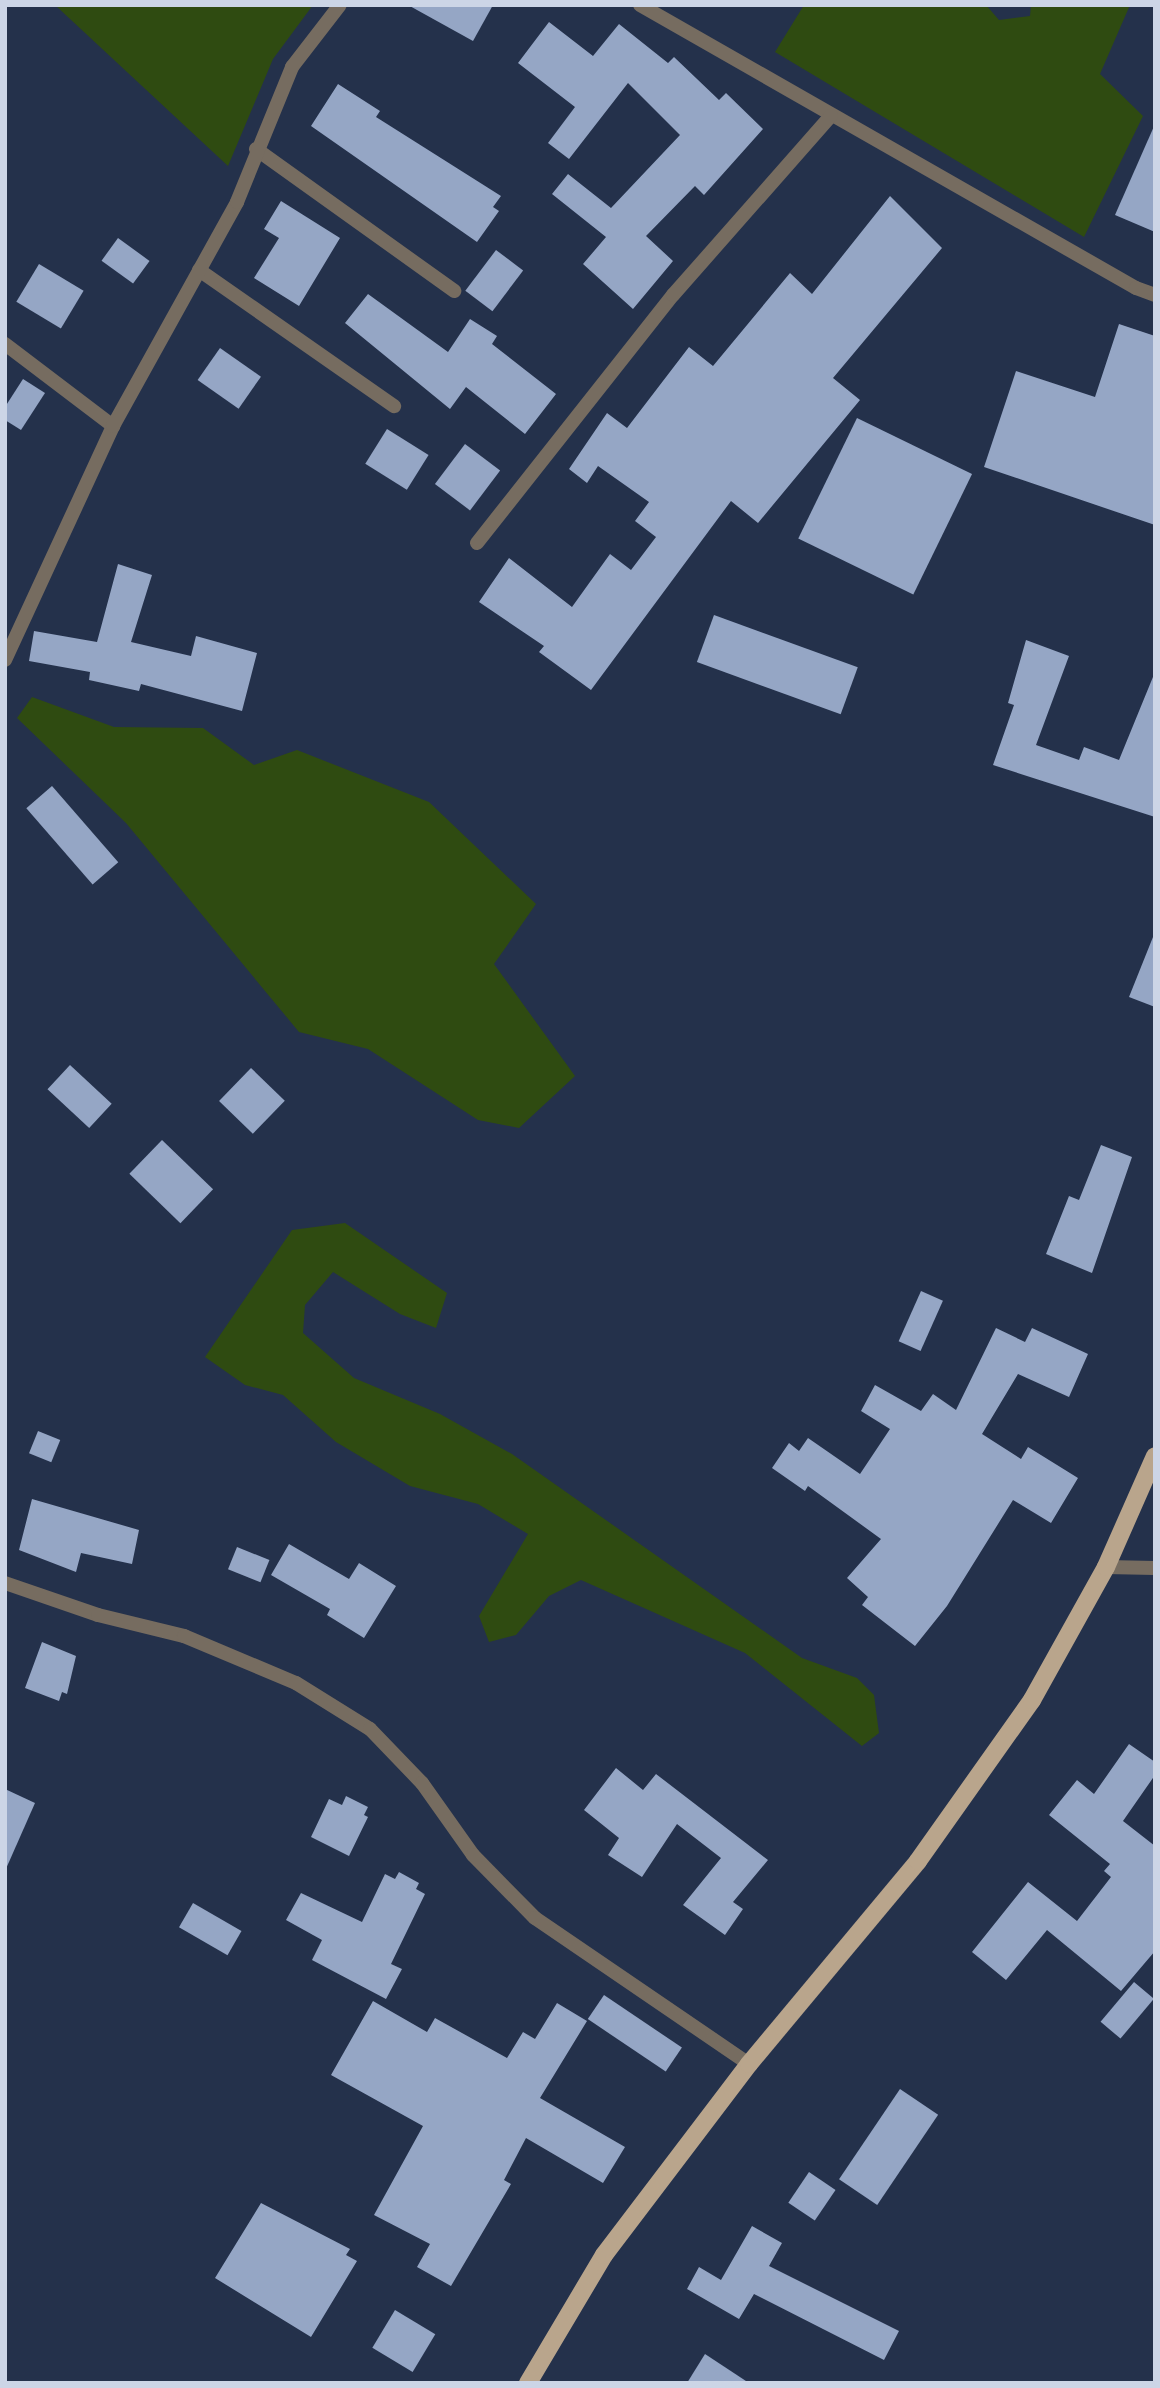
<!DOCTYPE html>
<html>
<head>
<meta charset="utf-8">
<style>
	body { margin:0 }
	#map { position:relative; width:1160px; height:2388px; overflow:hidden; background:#24314b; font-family:"Titillium Web",sans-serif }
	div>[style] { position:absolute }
	.green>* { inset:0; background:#2f4b11 }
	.building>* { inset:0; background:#95a6c5; transform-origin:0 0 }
	.street>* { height:14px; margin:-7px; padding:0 7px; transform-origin:7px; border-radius:7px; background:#766c60 }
	.primary>* { height:18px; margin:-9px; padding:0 9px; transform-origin:9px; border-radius:9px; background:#b9a58c }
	span { translate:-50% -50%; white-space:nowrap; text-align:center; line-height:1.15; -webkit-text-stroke:7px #1a2740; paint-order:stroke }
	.frame { position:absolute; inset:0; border:7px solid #ccd5e6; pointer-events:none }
</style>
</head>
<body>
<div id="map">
	<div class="green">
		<i style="clip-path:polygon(55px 5px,313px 5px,273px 59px,228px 166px)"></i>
		<i style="clip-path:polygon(804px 5px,986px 5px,999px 20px,1030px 16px,1031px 5px,1130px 5px,1100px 74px,1143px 116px,1084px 237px,775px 52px)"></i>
		<i style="clip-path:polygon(32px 697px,114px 727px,203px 728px,254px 765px,297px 750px,429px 802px,536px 904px,494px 964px,575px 1076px,519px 1128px,478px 1120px,368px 1049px,299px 1032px,126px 823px,17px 718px)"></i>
		<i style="clip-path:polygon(345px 1223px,447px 1293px,436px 1328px,400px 1314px,333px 1272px,305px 1305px,303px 1333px,354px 1378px,440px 1414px,512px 1454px,802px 1658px,857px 1678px,874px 1695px,879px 1733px,862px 1746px,745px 1653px,581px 1580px,549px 1596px,516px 1635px,489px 1642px,479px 1616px,528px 1534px,478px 1504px,410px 1486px,336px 1442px,283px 1395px,245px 1385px,205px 1357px,292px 1230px)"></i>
	</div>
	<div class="building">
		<i style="clip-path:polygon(408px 5px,493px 5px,473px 41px)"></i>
		<i style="clip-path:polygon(549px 22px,593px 56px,619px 24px,668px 63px,674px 57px,719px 100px,726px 93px,763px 129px,704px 195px,695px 186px,646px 236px,673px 261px,633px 309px,583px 264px,606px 237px,552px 194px,568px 174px,611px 208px,680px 135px,628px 83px,569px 159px,548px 143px,575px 107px,518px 63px)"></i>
		<i style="clip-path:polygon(338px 84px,380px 111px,376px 117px,501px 196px,493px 207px,499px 211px,477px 242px,311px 126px)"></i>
		<i style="clip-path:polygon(1155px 124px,1155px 232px,1115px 215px)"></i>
		<i style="clip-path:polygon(890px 196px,942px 248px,833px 378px,860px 400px,758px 523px,731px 501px,591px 690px,539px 652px,544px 646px,479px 602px,509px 558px,572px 607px,610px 554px,631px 570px,656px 537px,635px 521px,649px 502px,598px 466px,587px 483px,569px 469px,607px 413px,627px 428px,689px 347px,713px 366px,790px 273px,812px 294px)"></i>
		<i style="clip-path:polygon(281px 201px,340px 238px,299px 306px,254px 278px,279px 238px,264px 229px)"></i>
		<i style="left:118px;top:238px;width:39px;height:28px;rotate:36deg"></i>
		<i style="left:496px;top:250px;width:34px;height:51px;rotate:37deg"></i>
		<i style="left:39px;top:264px;width:52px;height:44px;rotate:31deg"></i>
		<i style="clip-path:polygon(368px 294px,448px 352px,470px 319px,497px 336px,492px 344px,556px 394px,525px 434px,466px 387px,450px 409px,345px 323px)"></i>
		<i style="clip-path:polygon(1119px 324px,1155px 336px,1155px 525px,984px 467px,1016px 371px,1095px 397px)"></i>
		<i style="left:220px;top:348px;width:50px;height:39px;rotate:35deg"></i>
		<i style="clip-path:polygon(23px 379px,45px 393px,21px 430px,5px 420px,5px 407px)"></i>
		<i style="left:857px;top:418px;width:128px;height:134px;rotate:26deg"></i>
		<i style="left:387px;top:429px;width:49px;height:41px;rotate:32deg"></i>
		<i style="left:465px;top:444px;width:44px;height:50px;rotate:37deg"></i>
		<i style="clip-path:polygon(118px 564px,152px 575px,131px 642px,191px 656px,196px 636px,257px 653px,242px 711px,141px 684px,139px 691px,89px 680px,90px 672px,29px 661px,34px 631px,97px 642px)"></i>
		<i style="left:714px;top:615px;width:153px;height:50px;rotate:20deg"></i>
		<i style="clip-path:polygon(1026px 640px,1069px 656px,1036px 745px,1079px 760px,1084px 747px,1119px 760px,1155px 672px,1155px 817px,993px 765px,1014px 705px,1008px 703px)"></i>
		<i style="left:52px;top:786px;width:101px;height:34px;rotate:49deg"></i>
		<i style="clip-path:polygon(1153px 937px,1155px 937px,1155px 1007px,1129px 997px)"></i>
		<i style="left:70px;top:1065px;width:57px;height:33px;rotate:43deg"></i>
		<i style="left:251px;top:1068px;width:47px;height:46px;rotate:44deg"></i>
		<i style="left:162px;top:1140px;width:71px;height:47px;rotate:44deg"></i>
		<i style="clip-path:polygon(1101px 1145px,1132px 1157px,1092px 1273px,1046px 1254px,1069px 1196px,1079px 1200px)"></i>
		<i style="left:921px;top:1291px;width:24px;height:55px;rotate:24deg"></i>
		<i style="clip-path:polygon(996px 1328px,1025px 1342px,1032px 1328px,1088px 1354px,1069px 1397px,1018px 1374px,982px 1434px,1021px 1459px,1028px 1447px,1078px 1478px,1051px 1523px,1013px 1500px,947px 1606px,915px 1646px,862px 1605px,868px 1597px,847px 1578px,881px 1539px,808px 1486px,805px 1491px,772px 1468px,789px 1443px,799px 1451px,808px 1438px,860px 1474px,890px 1429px,861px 1411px,875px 1385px,921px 1411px,933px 1394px,956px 1410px)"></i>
		<i style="left:38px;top:1431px;width:24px;height:24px;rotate:22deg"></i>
		<i style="clip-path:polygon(32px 1499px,139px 1530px,132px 1564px,81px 1553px,76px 1572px,19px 1550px)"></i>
		<i style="clip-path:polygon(289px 1544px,349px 1579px,359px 1563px,396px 1586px,364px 1638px,327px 1615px,330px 1609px,271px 1575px)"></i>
		<i style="left:237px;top:1547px;width:35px;height:24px;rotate:22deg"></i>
		<i style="clip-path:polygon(42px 1642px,76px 1656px,67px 1694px,62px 1692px,59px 1701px,25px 1688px)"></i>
		<i style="clip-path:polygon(1129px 1744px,1155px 1762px,1155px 1775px,1123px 1821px,1155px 1846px,1155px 1951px,1121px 1991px,1047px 1930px,1006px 1980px,972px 1952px,1028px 1882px,1077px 1921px,1111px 1877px,1104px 1871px,1110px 1864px,1049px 1815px,1077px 1780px,1094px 1794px)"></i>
		<i style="clip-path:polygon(616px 1768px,643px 1790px,656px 1774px,768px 1860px,733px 1902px,743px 1909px,725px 1935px,683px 1905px,721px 1858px,677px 1824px,642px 1877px,608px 1855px,619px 1838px,584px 1810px)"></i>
		<i style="clip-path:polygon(5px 1789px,35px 1803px,5px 1871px)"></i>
		<i style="clip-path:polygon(346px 1796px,368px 1807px,364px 1815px,368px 1817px,349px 1856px,311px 1837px,329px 1799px,342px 1805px)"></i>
		<i style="clip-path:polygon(399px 1872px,419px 1883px,416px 1889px,425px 1894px,391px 1964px,402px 1969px,386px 1999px,312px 1960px,322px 1940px,286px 1920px,301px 1893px,362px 1922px,385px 1874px,395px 1879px)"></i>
		<i style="left:193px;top:1903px;width:56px;height:28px;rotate:30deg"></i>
		<i style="left:1134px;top:1982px;width:26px;height:52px;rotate:40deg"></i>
		<i style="left:604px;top:1995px;width:94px;height:29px;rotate:34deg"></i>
		<i style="clip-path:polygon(373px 2001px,427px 2032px,435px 2018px,507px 2058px,523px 2032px,535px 2039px,557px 2003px,587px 2021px,540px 2098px,625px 2147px,603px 2183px,526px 2138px,504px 2180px,511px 2184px,451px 2286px,417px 2267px,430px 2244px,374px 2215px,423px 2126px,331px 2075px)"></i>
		<i style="left:900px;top:2089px;width:46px;height:109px;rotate:34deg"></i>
		<i style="left:809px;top:2172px;width:32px;height:37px;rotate:34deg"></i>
		<i style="clip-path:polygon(261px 2203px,350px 2249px,346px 2255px,357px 2261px,311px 2337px,215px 2278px)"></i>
		<i style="clip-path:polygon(752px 2226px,782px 2243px,769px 2266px,899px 2331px,884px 2360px,754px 2294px,739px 2319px,687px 2289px,699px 2267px,721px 2280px)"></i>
		<i style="left:395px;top:2310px;width:47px;height:44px;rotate:31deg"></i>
		<i style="clip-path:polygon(705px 2354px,749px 2383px,687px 2383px)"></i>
	</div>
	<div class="street">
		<i style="left:640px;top:5px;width:571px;rotate:29.71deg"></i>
		<i style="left:1136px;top:288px;width:20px;rotate:20deg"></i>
		<i style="left:256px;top:149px;width:244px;rotate:35.6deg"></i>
		<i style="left:199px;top:270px;width:238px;rotate:34.9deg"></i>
		<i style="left:5px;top:344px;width:136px;rotate:37.2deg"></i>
		<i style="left:477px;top:543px;width:316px;rotate:-51.7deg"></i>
		<i style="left:673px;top:295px;width:239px;rotate:-48.6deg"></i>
		<i style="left:5px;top:660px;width:258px;rotate:-65.2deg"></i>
		<i style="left:113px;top:426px;width:256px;rotate:-61deg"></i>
		<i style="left:237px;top:202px;width:146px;rotate:-67.8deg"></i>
		<i style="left:292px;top:67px;width:78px;rotate:-52.3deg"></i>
		<i style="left:1106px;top:1567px;width:49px;rotate:1.2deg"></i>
		<i style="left:5px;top:1583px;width:98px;rotate:19deg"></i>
		<i style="left:98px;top:1615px;width:89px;rotate:13.7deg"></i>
		<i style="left:184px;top:1636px;width:121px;rotate:22.8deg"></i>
		<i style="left:296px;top:1683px;width:87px;rotate:31.9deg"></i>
		<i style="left:370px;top:1729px;width:75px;rotate:46.1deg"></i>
		<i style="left:422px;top:1783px;width:88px;rotate:54.7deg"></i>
		<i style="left:473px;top:1855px;width:88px;rotate:45.5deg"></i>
		<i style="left:535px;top:1918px;width:259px;rotate:34.3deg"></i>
	</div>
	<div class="primary">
		<i style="left:528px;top:2383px;width:149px;rotate:-59.3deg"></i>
		<i style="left:604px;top:2255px;width:240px;rotate:-52.8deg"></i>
		<i style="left:749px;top:2064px;width:264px;rotate:-50.2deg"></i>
		<i style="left:918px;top:1861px;width:197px;rotate:-54.7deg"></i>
		<i style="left:1032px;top:1700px;width:152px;rotate:-60.9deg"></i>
		<i style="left:1106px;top:1567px;width:121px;rotate:-66.2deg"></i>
	</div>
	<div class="frame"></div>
</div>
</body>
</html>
